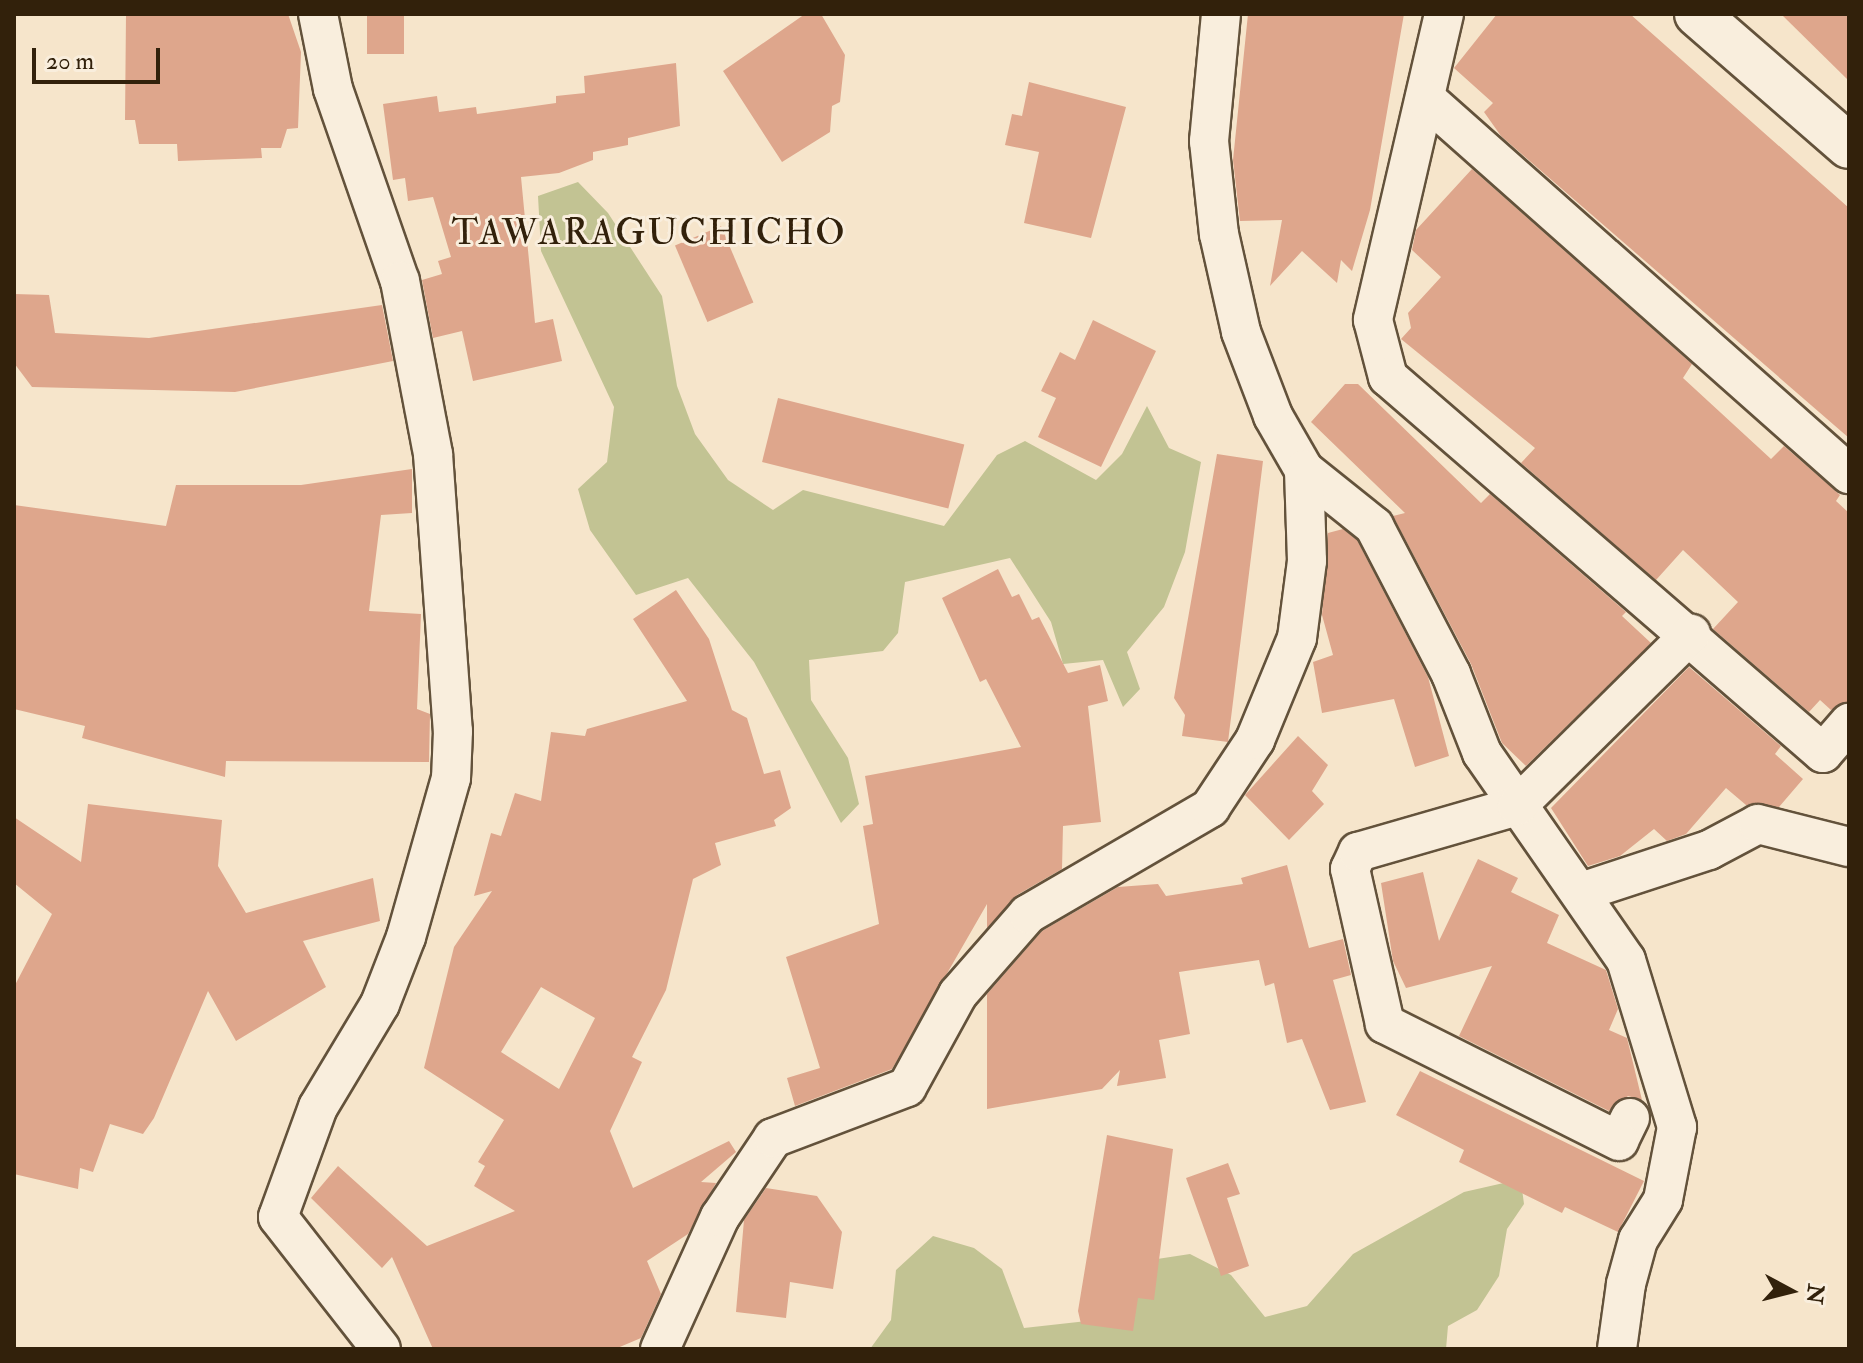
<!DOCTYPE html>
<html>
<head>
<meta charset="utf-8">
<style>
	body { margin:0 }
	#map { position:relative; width:1863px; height:1363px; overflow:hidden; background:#f6e5cb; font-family:"IM FELL Double Pica",serif }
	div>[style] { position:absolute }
	.green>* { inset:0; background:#c2c393 }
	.building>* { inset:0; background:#dea68c; transform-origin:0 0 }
	.roads { filter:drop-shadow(2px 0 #63523b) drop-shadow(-2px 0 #63523b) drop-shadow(0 2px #63523b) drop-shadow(0 -2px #63523b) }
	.minor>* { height:38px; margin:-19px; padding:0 19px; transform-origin:19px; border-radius:19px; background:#f9eedd }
	.tertiary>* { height:44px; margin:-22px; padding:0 22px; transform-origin:22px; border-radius:22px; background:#f9eedd }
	span { translate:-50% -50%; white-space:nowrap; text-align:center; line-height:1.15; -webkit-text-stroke:6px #f9eedd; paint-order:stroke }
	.neighbourhood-label { font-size:36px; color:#32210b; letter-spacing:2px }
	.frame { position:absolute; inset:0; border:16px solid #32210b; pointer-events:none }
	.north { position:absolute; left:1751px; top:1251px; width:80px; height:80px; -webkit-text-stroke:6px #f9eedd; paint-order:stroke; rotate:97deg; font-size:22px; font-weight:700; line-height:32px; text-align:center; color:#32210b }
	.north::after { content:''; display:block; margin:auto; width:28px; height:36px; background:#32210b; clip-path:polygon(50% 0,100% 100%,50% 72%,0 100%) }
	.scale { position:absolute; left:32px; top:48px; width:128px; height:36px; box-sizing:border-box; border:4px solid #32210b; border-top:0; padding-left:10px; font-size:24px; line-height:28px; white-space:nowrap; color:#32210b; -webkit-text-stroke:6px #f9eedd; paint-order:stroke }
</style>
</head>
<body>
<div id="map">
	<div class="green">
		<i style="clip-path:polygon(578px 182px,608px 213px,662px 296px,677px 386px,695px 434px,728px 480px,773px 510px,803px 490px,944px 526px,997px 455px,1025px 441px,1096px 480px,1122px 454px,1147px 406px,1169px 448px,1201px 462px,1185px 552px,1164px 607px,1127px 652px,1140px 689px,1123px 707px,1103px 660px,1063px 664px,1051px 622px,1010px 558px,905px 582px,898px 633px,883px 651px,809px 660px,811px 700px,848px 758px,859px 804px,841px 823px,754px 662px,688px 578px,636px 595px,590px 530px,578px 489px,607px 462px,614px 407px,541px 251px,538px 196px)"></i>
		<i style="clip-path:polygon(1508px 1182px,1522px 1189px,1524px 1204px,1507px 1229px,1499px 1276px,1477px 1310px,1448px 1326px,1446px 1349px,870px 1349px,891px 1320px,896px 1270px,933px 1236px,974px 1248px,1002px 1269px,1024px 1328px,1114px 1318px,1144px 1261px,1190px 1254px,1231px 1275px,1265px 1317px,1307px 1306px,1353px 1254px,1464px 1192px)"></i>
	</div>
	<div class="building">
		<i style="clip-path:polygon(126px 14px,288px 14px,301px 52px,298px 128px,287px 129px,281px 148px,261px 148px,262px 158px,178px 161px,177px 144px,139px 144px,135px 120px,125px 120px)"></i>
		<i style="left:367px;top:14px;width:37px;height:40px"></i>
		<i style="clip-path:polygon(805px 14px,821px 14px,845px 55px,840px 102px,832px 106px,830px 132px,782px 162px,723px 71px)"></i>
		<i style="clip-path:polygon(1248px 14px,1404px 14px,1370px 210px,1352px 271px,1341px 260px,1337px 283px,1302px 251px,1270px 286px,1282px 220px,1240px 221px,1233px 160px)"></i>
		<i style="clip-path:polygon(1497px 14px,1630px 14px,1849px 208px,1849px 438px,1501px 136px,1484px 112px,1493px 103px,1454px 68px)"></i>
		<i style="clip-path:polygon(1781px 14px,1849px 14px,1849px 81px)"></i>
		<i style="clip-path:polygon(676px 63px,680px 126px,628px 138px,628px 145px,593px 152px,593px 160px,559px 173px,521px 177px,535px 323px,553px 319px,562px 361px,473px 381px,462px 331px,433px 338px,422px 280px,442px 274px,438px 261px,451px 257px,433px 197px,408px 201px,405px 178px,393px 180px,383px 104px,437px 96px,439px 112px,476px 107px,477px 114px,556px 103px,556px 96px,585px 93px,584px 76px)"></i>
		<i style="clip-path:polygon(1029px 82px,1126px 107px,1091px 238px,1024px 223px,1039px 152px,1005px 145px,1012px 114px,1022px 116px)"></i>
		<i style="clip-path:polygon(1472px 169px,1692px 364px,1683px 378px,1771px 459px,1784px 446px,1840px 495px,1836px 501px,1849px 513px,1849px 702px,1831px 710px,1820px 700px,1809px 712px,1713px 629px,1738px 602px,1683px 550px,1656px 580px,1521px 463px,1535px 448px,1401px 339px,1411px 328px,1408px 313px,1441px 277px,1412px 250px,1416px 230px)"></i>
		<i style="left:721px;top:226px;width:83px;height:50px;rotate:67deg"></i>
		<i style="clip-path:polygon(14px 294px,49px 295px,55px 333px,149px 338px,382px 305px,393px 361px,235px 392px,32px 387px,14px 363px)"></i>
		<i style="clip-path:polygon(1093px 320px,1156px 351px,1101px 467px,1038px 437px,1056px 398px,1041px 391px,1060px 352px,1075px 360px)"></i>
		<i style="clip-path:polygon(1345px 384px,1358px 384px,1481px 503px,1490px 494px,1626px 612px,1622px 616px,1651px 643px,1526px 766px,1502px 743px,1471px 664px,1393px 516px,1405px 513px,1311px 422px)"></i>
		<i style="left:778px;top:398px;width:192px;height:66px;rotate:14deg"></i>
		<i style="clip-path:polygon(1217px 454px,1263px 461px,1228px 742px,1182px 736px,1185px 715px,1174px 698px)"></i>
		<i style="clip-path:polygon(412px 469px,412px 513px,381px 515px,369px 611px,421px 614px,417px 709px,430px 714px,429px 762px,226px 761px,225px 777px,82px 738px,85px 726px,14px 709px,14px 505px,166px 526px,176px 485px,301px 485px)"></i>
		<i style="clip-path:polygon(1343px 529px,1357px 540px,1428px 677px,1449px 756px,1415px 767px,1394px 699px,1322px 713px,1313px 662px,1333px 655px,1322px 615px,1328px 533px)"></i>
		<i style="clip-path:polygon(998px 569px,1012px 597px,1019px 594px,1032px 620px,1039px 617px,1068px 673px,1100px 665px,1108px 701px,1088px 706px,1101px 822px,1063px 826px,1062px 869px,1017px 895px,987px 928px,987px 904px,892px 1069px,795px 1106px,787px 1078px,820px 1068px,786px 957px,879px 924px,863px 826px,873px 824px,865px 776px,1021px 747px,986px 679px,980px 682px,942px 598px)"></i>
		<i style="clip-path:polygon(evenodd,676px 590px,709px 639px,732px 710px,747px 718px,764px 774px,780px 770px,791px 808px,774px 820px,776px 826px,715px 843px,721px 865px,693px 879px,666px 990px,632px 1057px,642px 1062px,610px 1131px,633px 1188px,729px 1141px,736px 1152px,701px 1182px,716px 1183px,688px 1234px,647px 1261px,661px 1294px,641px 1338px,615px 1349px,433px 1349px,392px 1257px,382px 1268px,311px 1198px,338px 1166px,427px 1246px,515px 1211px,474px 1186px,485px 1166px,478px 1162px,504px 1120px,424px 1068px,454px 947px,492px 891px,474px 896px,491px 833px,501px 836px,515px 793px,541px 801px,551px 732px,585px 736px,587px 729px,687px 701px,633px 619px,676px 590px,541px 987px,595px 1018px,559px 1089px,501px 1052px,541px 987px)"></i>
		<i style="clip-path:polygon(1689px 667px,1781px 746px,1775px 754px,1803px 779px,1779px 807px,1746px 805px,1726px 788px,1686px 834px,1667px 841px,1654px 829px,1620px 856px,1588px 866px,1551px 808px)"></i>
		<i style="clip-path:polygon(1298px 736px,1328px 765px,1312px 791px,1324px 804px,1289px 840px,1245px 795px)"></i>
		<i style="clip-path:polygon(88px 804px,222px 820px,218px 866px,246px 913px,373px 878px,380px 921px,303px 941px,326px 987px,236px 1041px,208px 991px,154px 1118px,143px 1134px,110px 1124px,93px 1172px,80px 1168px,78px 1189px,14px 1174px,14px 987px,52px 914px,14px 883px,14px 817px,81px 862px)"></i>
		<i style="clip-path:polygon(1478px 859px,1518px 878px,1511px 892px,1559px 915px,1547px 943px,1606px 970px,1618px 1009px,1609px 1030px,1627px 1038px,1642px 1100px,1628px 1096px,1609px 1111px,1459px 1036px,1492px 966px,1406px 988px,1393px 961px,1381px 883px,1423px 872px,1439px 941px)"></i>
		<i style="clip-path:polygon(1287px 865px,1309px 948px,1343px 939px,1351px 975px,1333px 980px,1366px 1102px,1330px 1110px,1302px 1039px,1287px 1043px,1274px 983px,1265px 986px,1259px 960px,1179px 972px,1190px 1034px,1159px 1040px,1166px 1078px,1117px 1086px,1120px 1070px,1102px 1089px,987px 1109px,987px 994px,1042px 931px,1118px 887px,1158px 884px,1166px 896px,1243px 884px,1241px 878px)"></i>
		<i style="clip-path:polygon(1420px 1071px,1644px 1181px,1618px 1232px,1565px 1207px,1562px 1213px,1459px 1162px,1464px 1150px,1396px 1115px)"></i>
		<i style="clip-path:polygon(1107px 1135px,1173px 1149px,1154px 1300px,1138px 1298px,1133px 1331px,1081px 1324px,1078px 1311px)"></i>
		<i style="clip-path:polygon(1228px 1163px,1240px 1194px,1227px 1198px,1249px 1266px,1221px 1276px,1186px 1178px)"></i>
		<i style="clip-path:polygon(766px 1188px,817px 1196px,842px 1232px,833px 1289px,790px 1282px,786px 1318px,736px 1312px,744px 1220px)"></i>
	</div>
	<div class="roads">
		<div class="minor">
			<i style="left:318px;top:14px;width:76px;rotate:78.7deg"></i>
			<i style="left:333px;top:89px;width:203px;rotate:70.8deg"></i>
			<i style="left:400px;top:281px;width:176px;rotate:79.2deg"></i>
			<i style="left:433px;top:454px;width:278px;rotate:85.9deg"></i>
			<i style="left:453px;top:731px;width:47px;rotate:92.4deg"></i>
			<i style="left:451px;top:778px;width:165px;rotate:105.8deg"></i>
			<i style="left:406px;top:937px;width:72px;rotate:111.2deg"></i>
			<i style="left:380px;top:1004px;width:120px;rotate:121deg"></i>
			<i style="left:318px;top:1107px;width:117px;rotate:110deg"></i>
			<i style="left:278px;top:1217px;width:167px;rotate:52deg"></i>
			<i style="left:1221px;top:14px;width:128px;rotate:95.4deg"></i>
			<i style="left:1209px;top:141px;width:94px;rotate:83.9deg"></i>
			<i style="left:1219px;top:234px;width:100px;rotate:77.3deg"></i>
			<i style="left:1241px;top:332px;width:90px;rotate:69.1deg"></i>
			<i style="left:1273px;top:416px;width:62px;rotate:60.1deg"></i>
			<i style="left:1304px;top:470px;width:90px;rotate:38.7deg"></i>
			<i style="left:1374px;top:526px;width:167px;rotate:62.5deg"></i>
			<i style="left:1451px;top:674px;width:85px;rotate:68.6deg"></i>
			<i style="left:1482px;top:753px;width:252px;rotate:55.2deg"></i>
			<i style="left:1626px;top:960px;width:175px;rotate:73deg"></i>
			<i style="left:1677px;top:1127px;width:74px;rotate:100.9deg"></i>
			<i style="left:1663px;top:1200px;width:47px;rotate:122deg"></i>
			<i style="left:1638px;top:1240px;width:46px;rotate:105.3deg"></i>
			<i style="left:1626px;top:1284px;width:66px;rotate:97.9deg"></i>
			<i style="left:1444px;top:14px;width:314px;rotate:103.1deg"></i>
			<i style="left:1373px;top:320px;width:59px;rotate:75.3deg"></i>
			<i style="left:1388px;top:377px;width:575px;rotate:40.84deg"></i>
			<i style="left:1823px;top:753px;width:40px;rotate:-49deg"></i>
			<i style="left:1425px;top:98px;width:567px;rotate:41.57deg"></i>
			<i style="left:1581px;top:892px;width:135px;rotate:-18.2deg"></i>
			<i style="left:1709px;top:850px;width:55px;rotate:-28deg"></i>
			<i style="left:1758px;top:824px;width:94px;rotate:14.2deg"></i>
			<i style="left:1630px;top:1118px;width:25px;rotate:116deg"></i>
			<i style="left:1619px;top:1141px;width:262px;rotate:-153.4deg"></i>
			<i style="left:1385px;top:1024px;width:159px;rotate:-102.7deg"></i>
			<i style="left:1350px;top:869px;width:19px;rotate:-65deg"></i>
			<i style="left:1358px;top:852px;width:166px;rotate:-16.1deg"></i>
			<i style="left:1517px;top:806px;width:245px;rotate:-44.7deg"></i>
			<i style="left:660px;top:1349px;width:145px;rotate:-65.6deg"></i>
			<i style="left:720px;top:1217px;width:95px;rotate:-56.1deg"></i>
			<i style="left:773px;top:1138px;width:143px;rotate:-20.8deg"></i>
			<i style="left:907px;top:1087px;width:106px;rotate:-61.3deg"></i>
			<i style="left:958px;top:994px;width:106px;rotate:-48.8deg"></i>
			<i style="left:1028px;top:914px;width:211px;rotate:-30.2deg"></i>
			<i style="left:1210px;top:808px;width:82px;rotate:-56.5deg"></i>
			<i style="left:1255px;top:740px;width:110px;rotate:-67.6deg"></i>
			<i style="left:1297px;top:638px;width:78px;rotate:-82.6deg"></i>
			<i style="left:1307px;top:561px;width:91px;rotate:-91.9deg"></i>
		</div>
		<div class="tertiary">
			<i style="left:1697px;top:14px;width:201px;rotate:41deg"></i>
		</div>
	</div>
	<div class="neighbourhood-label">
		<span style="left:649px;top:233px">TAWARAGUCHICHO</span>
	</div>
	<div class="frame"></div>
	<div class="north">N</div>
	<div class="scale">20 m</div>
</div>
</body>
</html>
